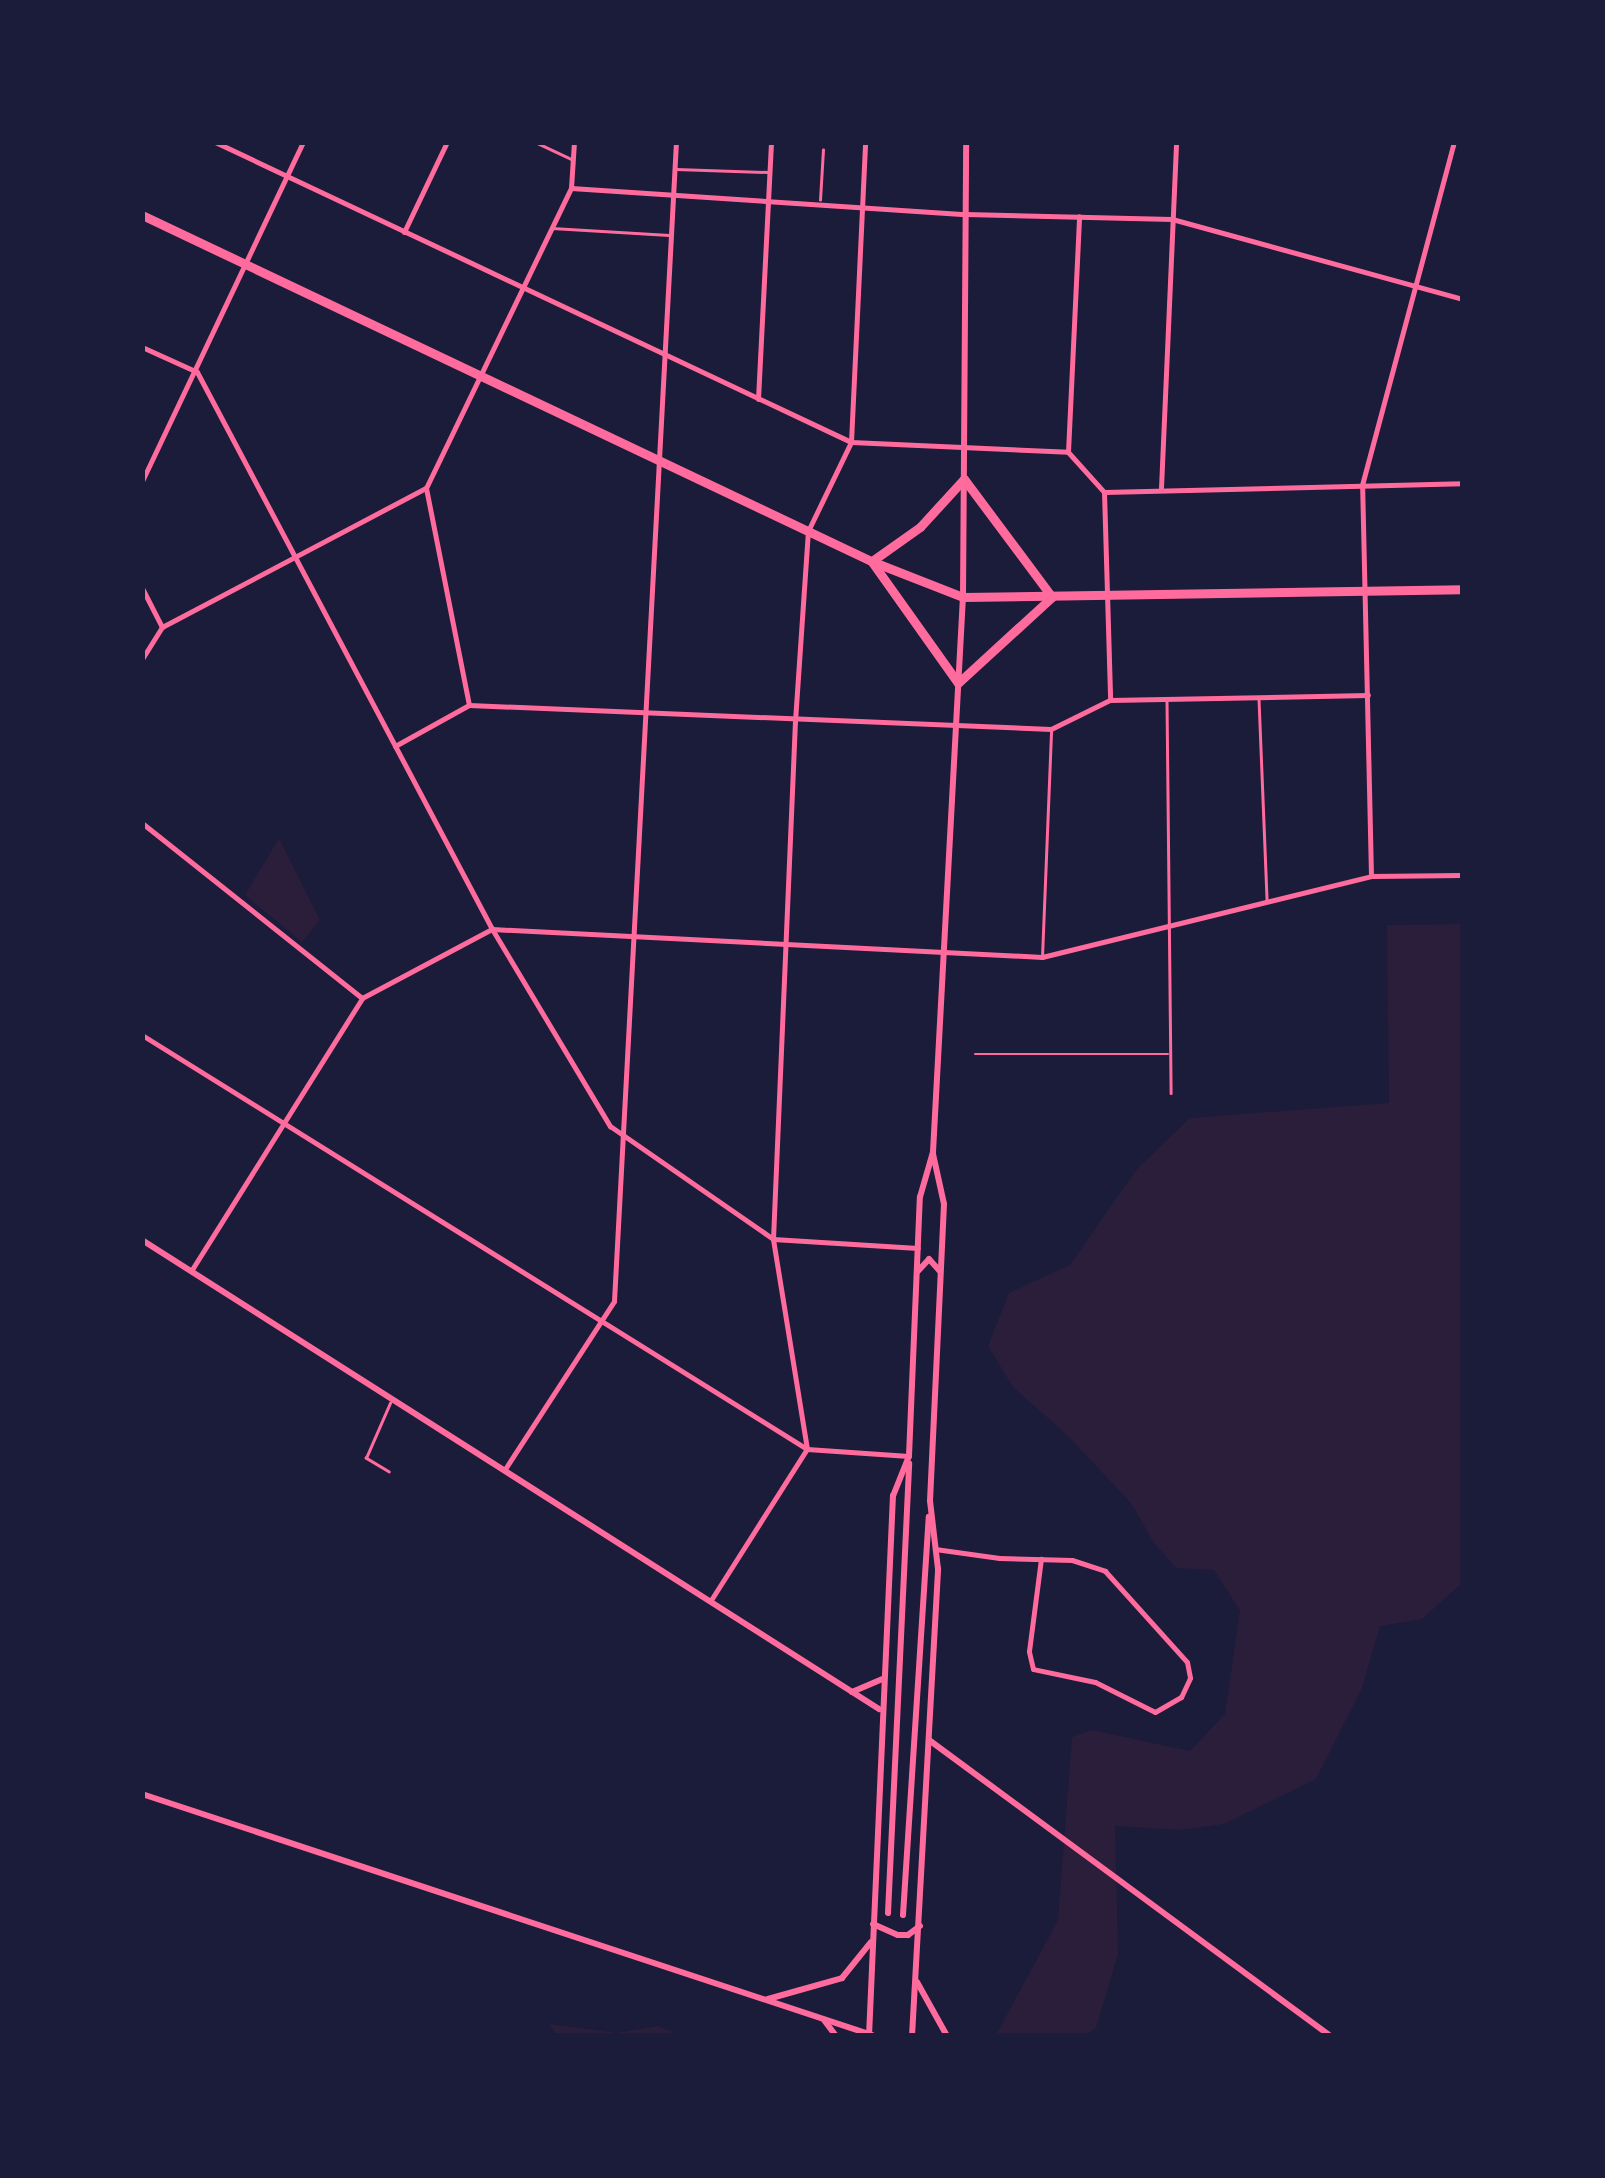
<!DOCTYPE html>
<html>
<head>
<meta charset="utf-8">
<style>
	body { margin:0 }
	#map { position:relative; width:1605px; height:2178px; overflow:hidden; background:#1b1b3a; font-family:"Space Grotesk",sans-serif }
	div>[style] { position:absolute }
	.green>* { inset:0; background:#2a1e3b }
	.service>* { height:2.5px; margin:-1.25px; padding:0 1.25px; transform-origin:1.25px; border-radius:1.25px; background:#ff6b9d }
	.minor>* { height:5px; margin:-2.5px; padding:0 2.5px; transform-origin:2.5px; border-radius:2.5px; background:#ff6b9d }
	.tertiary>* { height:6px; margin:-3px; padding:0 3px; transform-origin:3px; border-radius:3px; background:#ff6b9d }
	.primary>* { height:9px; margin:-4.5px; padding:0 4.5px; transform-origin:4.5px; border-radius:4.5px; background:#ff6b9d }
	span { translate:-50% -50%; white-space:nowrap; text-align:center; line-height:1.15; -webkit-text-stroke:10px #1b1b3a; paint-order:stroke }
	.frame { position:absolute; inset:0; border:145px solid #1b1b3a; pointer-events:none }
</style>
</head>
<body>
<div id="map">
	<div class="green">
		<i style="clip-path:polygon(279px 838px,320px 920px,302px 942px,245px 895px)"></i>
		<i style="clip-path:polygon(1462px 924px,1462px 1583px,1422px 1619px,1380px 1626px,1362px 1688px,1316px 1779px,1224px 1824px,1180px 1830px,1115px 1826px,1118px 1954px,1096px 2028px,1086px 2035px,996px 2035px,1058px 1920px,1072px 1737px,1092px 1730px,1190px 1751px,1225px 1714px,1240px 1611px,1214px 1570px,1176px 1568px,1154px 1543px,1131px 1503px,1066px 1434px,1013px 1387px,988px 1346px,1009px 1293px,1070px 1265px,1136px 1170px,1190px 1118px,1389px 1103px,1387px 925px)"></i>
		<i style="clip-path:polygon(549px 2024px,616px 2033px,658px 2026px,680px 2035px,557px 2035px)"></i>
	</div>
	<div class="service">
		<i style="left:535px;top:142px;width:40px;rotate:25deg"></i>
		<i style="left:676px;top:169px;width:92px;rotate:1.9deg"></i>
		<i style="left:820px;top:200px;width:50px;rotate:-86.6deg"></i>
		<i style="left:552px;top:228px;width:117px;rotate:3.4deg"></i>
		<i style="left:1259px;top:699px;width:201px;rotate:87.7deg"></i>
		<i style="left:1167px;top:700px;width:393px;rotate:89.4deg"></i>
		<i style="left:1042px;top:957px;width:226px;rotate:-87.7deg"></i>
		<i style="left:975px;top:1054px;width:193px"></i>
		<i style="left:389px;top:1472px;width:27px;rotate:-149deg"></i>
		<i style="left:366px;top:1458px;width:60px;rotate:-66.4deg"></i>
	</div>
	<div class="minor">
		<i style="left:215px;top:142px;width:703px;rotate:25.25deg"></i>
		<i style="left:851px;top:442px;width:217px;rotate:2.6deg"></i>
		<i style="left:1068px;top:452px;width:54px;rotate:48deg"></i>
		<i style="left:571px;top:188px;width:395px;rotate:3.8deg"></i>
		<i style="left:965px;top:214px;width:207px;rotate:1.4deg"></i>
		<i style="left:1172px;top:219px;width:301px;rotate:15.4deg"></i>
		<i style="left:404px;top:232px;width:100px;rotate:-64.5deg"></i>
		<i style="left:142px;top:347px;width:60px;rotate:24.4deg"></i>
		<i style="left:197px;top:372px;width:630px;rotate:62.09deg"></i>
		<i style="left:492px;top:929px;width:230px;rotate:59.1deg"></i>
		<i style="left:610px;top:1126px;width:198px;rotate:34.7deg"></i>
		<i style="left:773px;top:1239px;width:145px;rotate:3.6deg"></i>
		<i style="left:758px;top:399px;width:257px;rotate:-87.1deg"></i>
		<i style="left:1068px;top:452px;width:236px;rotate:-87.3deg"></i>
		<i style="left:142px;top:481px;width:375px;rotate:-64.6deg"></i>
		<i style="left:426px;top:488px;width:221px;rotate:78.8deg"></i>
		<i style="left:1161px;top:488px;width:346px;rotate:-87.5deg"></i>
		<i style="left:1104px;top:492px;width:358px;rotate:-1.4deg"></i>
		<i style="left:1104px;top:492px;width:206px;rotate:88.3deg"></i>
		<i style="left:142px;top:588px;width:44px;rotate:62.9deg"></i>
		<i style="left:162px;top:627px;width:298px;rotate:-27.8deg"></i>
		<i style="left:426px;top:488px;width:333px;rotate:-64.2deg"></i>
		<i style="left:571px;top:188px;width:46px;rotate:-86.3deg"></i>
		<i style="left:142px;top:659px;width:38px;rotate:-58deg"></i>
		<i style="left:395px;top:746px;width:85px;rotate:-29deg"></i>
		<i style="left:469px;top:705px;width:582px;rotate:2.36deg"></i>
		<i style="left:1051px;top:729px;width:66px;rotate:-26.2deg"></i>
		<i style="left:1110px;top:700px;width:258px;rotate:-1.1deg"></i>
		<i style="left:142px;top:823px;width:281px;rotate:38.5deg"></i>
		<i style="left:1371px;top:876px;width:391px;rotate:-91.3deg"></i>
		<i style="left:1362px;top:485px;width:355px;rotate:-75deg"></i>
		<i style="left:142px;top:1035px;width:783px;rotate:31.9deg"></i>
		<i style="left:807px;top:1449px;width:102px;rotate:3.9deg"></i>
		<i style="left:191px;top:1271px;width:322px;rotate:-57.9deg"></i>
		<i style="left:362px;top:998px;width:147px;rotate:-28deg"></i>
		<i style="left:492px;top:929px;width:551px;rotate:2.91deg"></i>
		<i style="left:1042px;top:957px;width:339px;rotate:-13.8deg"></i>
		<i style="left:1371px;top:876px;width:91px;rotate:-0.6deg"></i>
		<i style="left:505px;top:1469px;width:200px;rotate:-57deg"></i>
		<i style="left:614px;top:1301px;width:1161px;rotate:-86.94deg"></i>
		<i style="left:935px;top:1549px;width:65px;rotate:8deg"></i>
		<i style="left:999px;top:1558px;width:73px;rotate:1.6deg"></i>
		<i style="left:1072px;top:1560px;width:35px;rotate:18deg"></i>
		<i style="left:1105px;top:1571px;width:122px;rotate:48deg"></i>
		<i style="left:1187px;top:1662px;width:16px;rotate:79deg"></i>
		<i style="left:1190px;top:1678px;width:21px;rotate:115deg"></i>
		<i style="left:1181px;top:1697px;width:30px;rotate:150deg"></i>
		<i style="left:1155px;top:1712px;width:67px;rotate:-153.4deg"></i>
		<i style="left:1095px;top:1682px;width:63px;rotate:-168.2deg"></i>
		<i style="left:1033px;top:1669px;width:18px;rotate:-103deg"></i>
		<i style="left:1029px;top:1651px;width:93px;rotate:-82.6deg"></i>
		<i style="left:711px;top:1600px;width:179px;rotate:-57.6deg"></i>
		<i style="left:807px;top:1449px;width:213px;rotate:-99.2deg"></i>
		<i style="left:773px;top:1239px;width:518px;rotate:-87.57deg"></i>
		<i style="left:795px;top:721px;width:190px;rotate:-86.1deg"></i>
		<i style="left:808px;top:531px;width:99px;rotate:-64.2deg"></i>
		<i style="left:851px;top:442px;width:300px;rotate:-87.3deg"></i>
	</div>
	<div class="tertiary">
		<i style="left:142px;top:1240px;width:874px;rotate:32.47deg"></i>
		<i style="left:918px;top:1271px;width:16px;rotate:-47deg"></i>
		<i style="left:929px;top:1259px;width:15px;rotate:48deg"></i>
		<i style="left:852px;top:1692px;width:33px;rotate:-23deg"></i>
		<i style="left:929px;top:1740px;width:499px;rotate:36.4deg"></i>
		<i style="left:142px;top:1794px;width:769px;rotate:18.27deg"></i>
		<i style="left:888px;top:1913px;width:450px;rotate:-87.3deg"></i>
		<i style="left:903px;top:1915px;width:399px;rotate:-86.3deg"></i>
		<i style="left:873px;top:1924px;width:27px;rotate:24deg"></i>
		<i style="left:898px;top:1935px;width:10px"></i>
		<i style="left:908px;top:1935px;width:15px;rotate:-37deg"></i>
		<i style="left:917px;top:1982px;width:62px;rotate:60.9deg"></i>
		<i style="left:768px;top:1999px;width:77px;rotate:-15.8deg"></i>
		<i style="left:842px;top:1978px;width:46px;rotate:-51.1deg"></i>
		<i style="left:824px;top:2020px;width:20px;rotate:53deg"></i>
		<i style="left:869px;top:2036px;width:541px;rotate:-87.46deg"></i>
		<i style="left:893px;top:1496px;width:43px;rotate:-68.2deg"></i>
		<i style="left:909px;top:1456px;width:259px;rotate:-87.6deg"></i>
		<i style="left:920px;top:1197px;width:47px;rotate:-73.9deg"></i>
		<i style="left:933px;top:1152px;width:556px;rotate:-86.91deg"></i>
		<i style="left:963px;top:597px;width:455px;rotate:-89.6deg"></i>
		<i style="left:912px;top:2036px;width:468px;rotate:-86.8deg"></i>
		<i style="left:938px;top:1569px;width:68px;rotate:-96.7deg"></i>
		<i style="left:930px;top:1501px;width:297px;rotate:-87.3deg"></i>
		<i style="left:944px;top:1204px;width:51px;rotate:-102.4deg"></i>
	</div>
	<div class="primary">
		<i style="left:142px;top:215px;width:807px;rotate:25.39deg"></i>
		<i style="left:871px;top:561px;width:99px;rotate:21.4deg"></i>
		<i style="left:963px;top:597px;width:499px;rotate:-0.9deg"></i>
		<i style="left:872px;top:561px;width:59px;rotate:-35.3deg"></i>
		<i style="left:920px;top:527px;width:65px;rotate:-47.5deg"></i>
		<i style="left:964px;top:479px;width:147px;rotate:53.3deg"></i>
		<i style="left:872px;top:562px;width:148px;rotate:54.6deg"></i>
		<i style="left:958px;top:683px;width:127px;rotate:-42.5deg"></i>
	</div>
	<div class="frame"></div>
</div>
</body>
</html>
